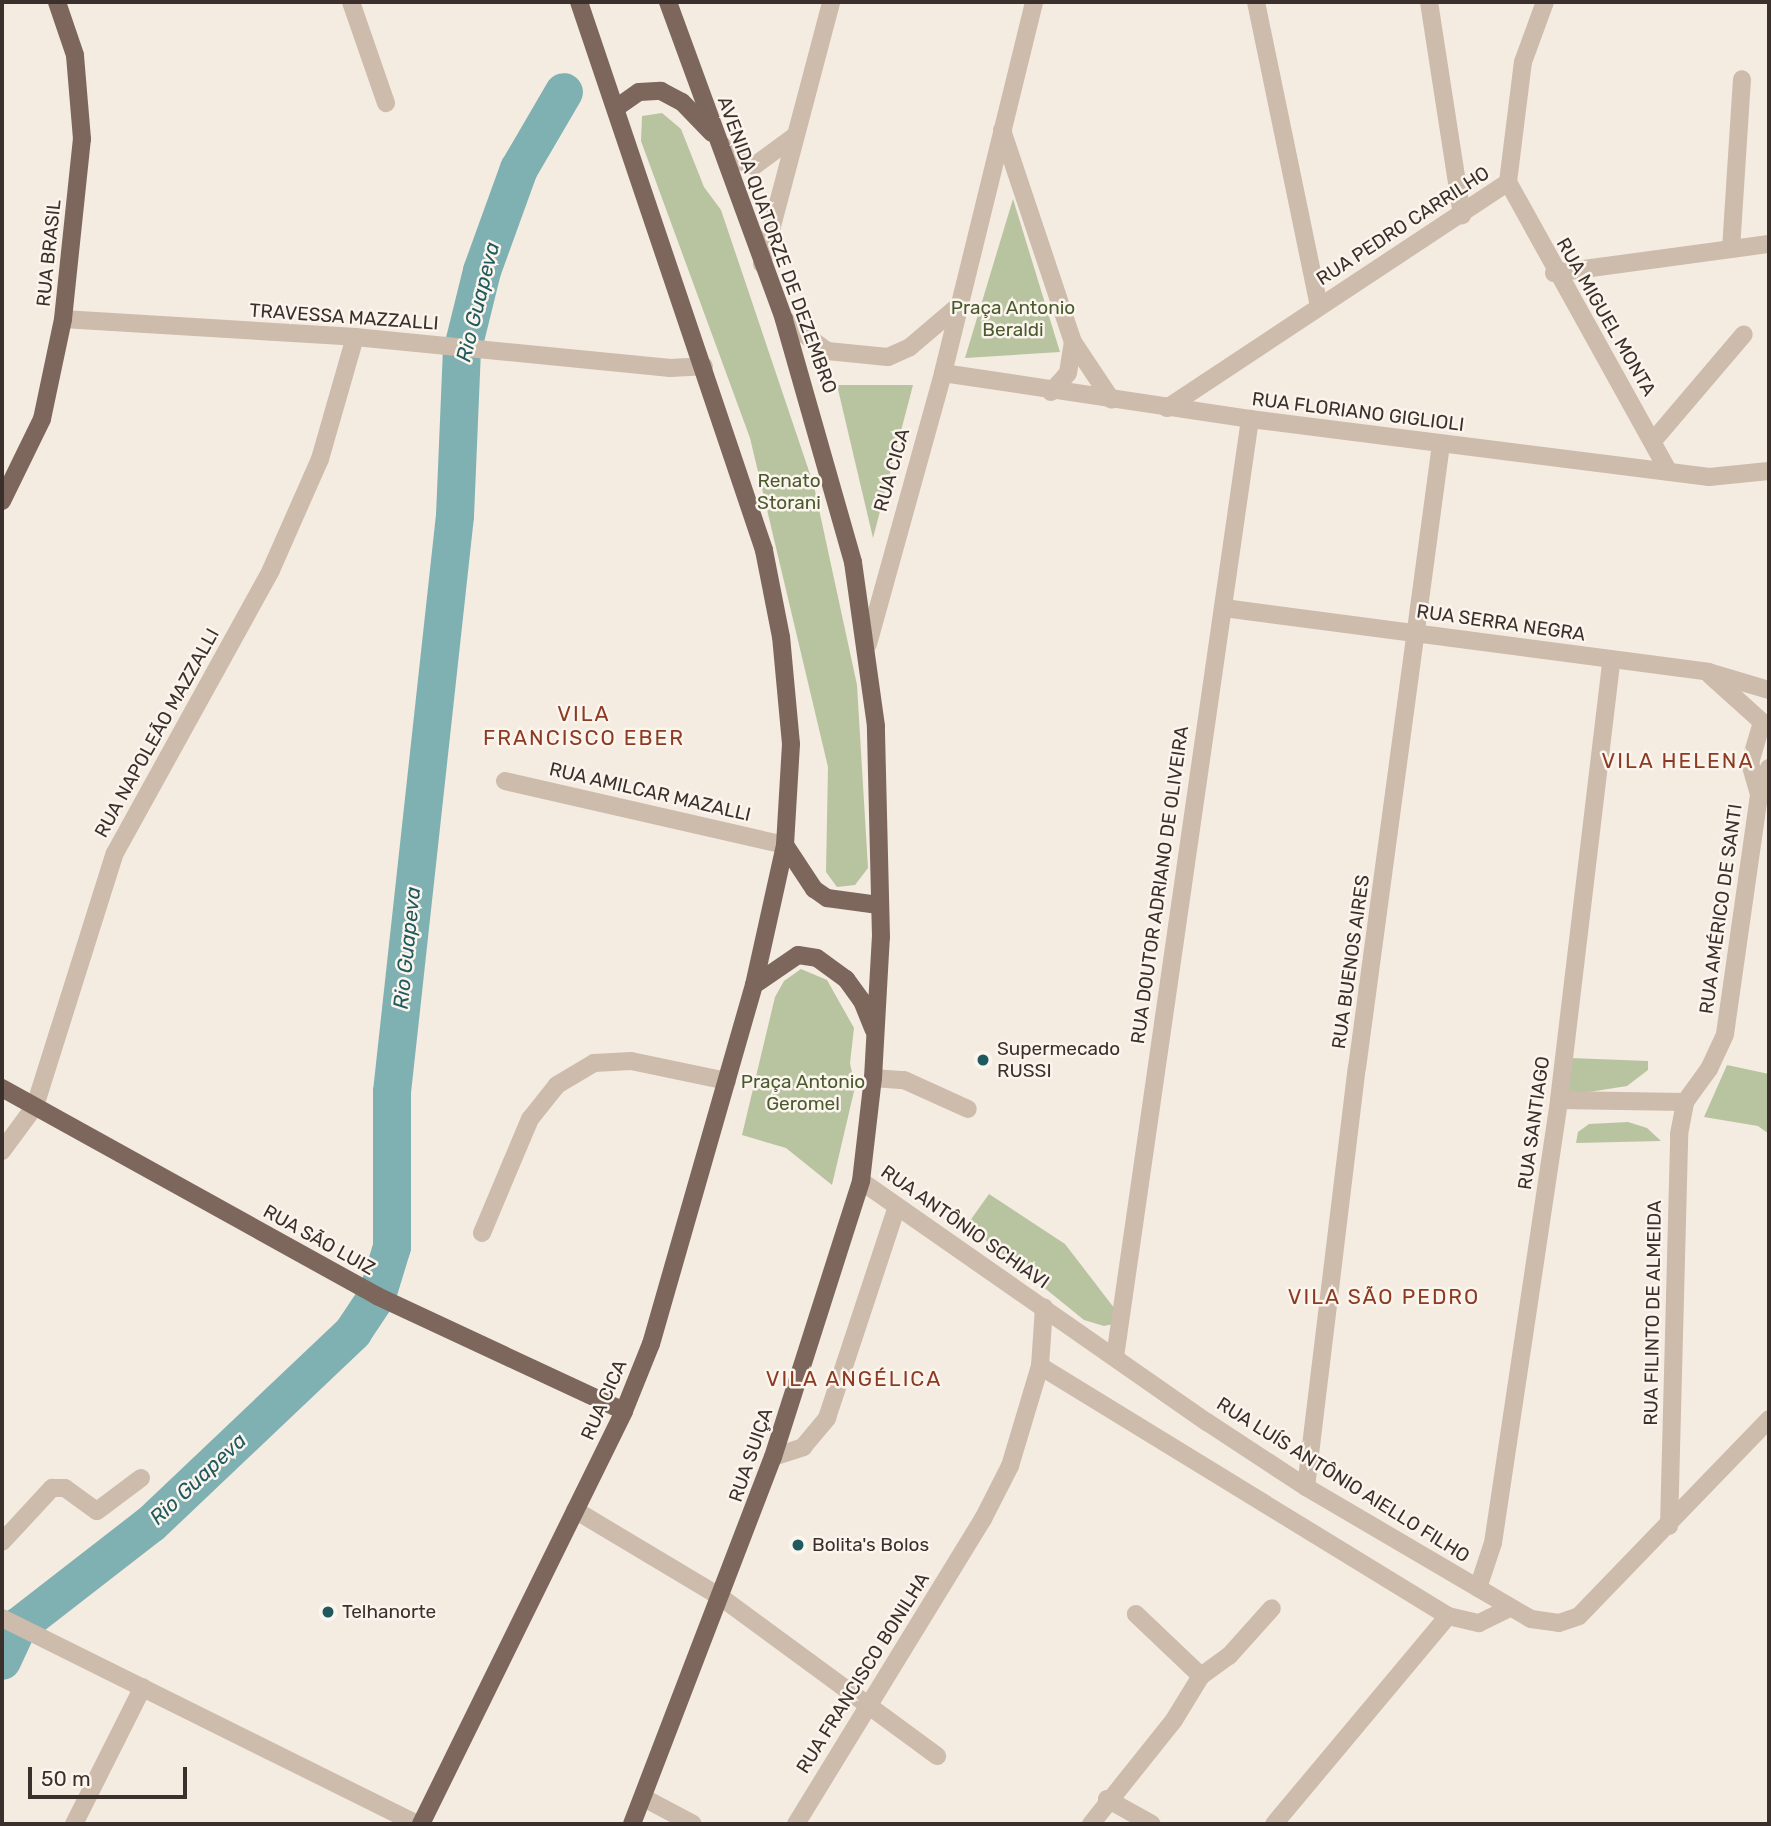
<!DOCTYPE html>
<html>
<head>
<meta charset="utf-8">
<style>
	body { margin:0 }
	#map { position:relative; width:1771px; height:1826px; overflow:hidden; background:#f4ebe1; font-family:Rubik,sans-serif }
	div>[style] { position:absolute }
	.green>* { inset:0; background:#b8c4a0 }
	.river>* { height:38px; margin:-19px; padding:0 19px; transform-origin:19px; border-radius:19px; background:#7fb0b2 }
	.minor>* { height:18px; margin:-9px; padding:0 9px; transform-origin:9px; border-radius:9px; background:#cdbbac }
	.major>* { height:18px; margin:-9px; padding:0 9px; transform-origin:9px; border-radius:9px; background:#7d675c }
	.dots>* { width:19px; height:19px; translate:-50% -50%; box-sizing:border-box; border:4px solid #fbf5ee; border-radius:50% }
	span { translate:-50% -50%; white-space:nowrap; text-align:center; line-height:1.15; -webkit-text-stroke:5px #fbf5ee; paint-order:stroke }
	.street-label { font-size:19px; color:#3b302b }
	.park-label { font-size:19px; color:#4a5a2e }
	.poi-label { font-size:19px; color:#3b302b }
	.left { translate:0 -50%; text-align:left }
	.water-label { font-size:21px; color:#1f5a5e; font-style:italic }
	.neighbourhood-label { font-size:21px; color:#8c3b22; letter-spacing:2px }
	.frame { position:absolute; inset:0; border:4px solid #3b302b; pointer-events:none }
	.scale { position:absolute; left:28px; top:1767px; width:159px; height:32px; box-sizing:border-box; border:4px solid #3b302b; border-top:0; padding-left:9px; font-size:21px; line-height:24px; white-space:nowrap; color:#3b302b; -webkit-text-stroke:5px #fbf5ee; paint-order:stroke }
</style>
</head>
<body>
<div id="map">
	<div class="green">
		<i style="clip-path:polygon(662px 113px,681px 129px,704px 187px,721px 210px,814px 486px,857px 685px,868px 868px,855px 885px,837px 887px,826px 872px,828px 767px,750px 438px,641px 141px,642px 116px)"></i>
		<i style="clip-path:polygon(1013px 199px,1060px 352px,965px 358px)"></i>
		<i style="clip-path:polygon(837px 385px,913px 385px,873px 538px)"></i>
		<i style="clip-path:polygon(801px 969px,827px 980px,854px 1028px,850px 1063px,855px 1087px,832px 1185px,786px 1148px,742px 1135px,775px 997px,784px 981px)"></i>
		<i style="clip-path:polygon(1570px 1058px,1648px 1061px,1648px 1070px,1627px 1086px,1570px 1095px,1565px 1091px)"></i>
		<i style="clip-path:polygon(1727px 1065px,1769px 1074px,1769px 1134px,1758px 1126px,1704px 1117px)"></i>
		<i style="clip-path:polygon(1628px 1122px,1647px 1128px,1661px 1141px,1576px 1143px,1578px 1132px,1589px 1124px)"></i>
		<i style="clip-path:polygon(989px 1194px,1065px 1244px,1118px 1313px,1113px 1324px,1104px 1326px,1084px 1320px,967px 1225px)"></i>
	</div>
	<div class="river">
		<i style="left:2px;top:1661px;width:38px;rotate:-65deg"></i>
		<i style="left:18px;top:1627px;width:168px;rotate:-37.8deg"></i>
		<i style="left:151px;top:1524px;width:279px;rotate:-43.5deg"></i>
		<i style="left:353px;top:1332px;width:43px;rotate:-56.3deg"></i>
		<i style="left:377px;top:1296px;width:51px;rotate:-73deg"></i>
		<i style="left:392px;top:1247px;width:155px;rotate:-90deg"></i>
		<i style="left:392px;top:1092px;width:579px;rotate:-83.76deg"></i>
		<i style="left:455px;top:516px;width:164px;rotate:-87.6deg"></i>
		<i style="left:462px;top:352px;width:83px;rotate:-76.1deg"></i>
		<i style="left:482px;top:271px;width:109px;rotate:-70.1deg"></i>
		<i style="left:519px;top:169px;width:89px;rotate:-59.7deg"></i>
	</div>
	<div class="minor">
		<i style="left:351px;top:2px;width:107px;rotate:70.9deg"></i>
		<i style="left:1256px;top:2px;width:310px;rotate:78.3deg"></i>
		<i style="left:1429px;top:2px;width:216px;rotate:81.2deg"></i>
		<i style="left:1002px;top:130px;width:224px;rotate:71.5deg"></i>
		<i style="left:1073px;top:342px;width:69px;rotate:56.3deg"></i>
		<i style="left:721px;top:144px;width:20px;rotate:49deg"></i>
		<i style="left:734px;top:159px;width:21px;rotate:19deg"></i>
		<i style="left:754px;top:166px;width:52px;rotate:-36.4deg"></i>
		<i style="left:1508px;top:182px;width:330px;rotate:61deg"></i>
		<i style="left:1731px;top:249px;width:170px;rotate:-86.3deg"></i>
		<i style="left:762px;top:264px;width:271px;rotate:-75.2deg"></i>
		<i style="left:1554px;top:273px;width:217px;rotate:-7.7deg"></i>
		<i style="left:63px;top:319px;width:293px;rotate:3.5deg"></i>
		<i style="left:355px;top:337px;width:317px;rotate:5.6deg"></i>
		<i style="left:670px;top:368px;width:34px;rotate:-3deg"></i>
		<i style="left:784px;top:319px;width:54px;rotate:36.7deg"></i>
		<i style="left:827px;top:351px;width:61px;rotate:5.6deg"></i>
		<i style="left:888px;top:357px;width:24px;rotate:-24deg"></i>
		<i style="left:910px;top:347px;width:62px;rotate:-40.4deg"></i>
		<i style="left:943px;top:373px;width:310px;rotate:8.5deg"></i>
		<i style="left:1250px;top:419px;width:463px;rotate:7.2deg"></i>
		<i style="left:1709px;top:477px;width:60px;rotate:-5.7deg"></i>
		<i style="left:1051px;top:392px;width:25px;rotate:-48deg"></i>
		<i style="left:1068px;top:373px;width:31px;rotate:-81deg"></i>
		<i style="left:1167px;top:408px;width:409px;rotate:-33.5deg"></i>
		<i style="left:1508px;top:182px;width:121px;rotate:-82.9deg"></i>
		<i style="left:1523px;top:62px;width:64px;rotate:-69.9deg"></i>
		<i style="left:1653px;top:441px;width:140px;rotate:-49.6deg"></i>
		<i style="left:1224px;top:608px;width:488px;rotate:7.5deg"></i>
		<i style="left:1708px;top:672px;width:64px;rotate:16.4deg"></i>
		<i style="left:868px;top:644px;width:281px;rotate:-74.5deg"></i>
		<i style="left:943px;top:373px;width:382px;rotate:-76.2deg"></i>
		<i style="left:1710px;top:675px;width:70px;rotate:42.1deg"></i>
		<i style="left:1762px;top:722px;width:43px;rotate:106.3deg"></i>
		<i style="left:1750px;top:763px;width:32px;rotate:74deg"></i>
		<i style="left:505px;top:781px;width:287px;rotate:12.9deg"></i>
		<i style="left:873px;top:1078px;width:31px;rotate:4deg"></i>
		<i style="left:904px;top:1080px;width:70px;rotate:24.4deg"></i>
		<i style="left:1559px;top:1100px;width:126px;rotate:0.9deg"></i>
		<i style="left:1685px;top:1102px;width:41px;rotate:-54deg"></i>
		<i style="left:1709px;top:1069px;width:38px;rotate:-65deg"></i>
		<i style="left:1725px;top:1034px;width:242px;rotate:-81.9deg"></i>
		<i style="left:1759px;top:794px;width:28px;rotate:-69deg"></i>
		<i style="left:2px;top:1151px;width:56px;rotate:-53.7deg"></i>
		<i style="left:35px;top:1106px;width:265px;rotate:-72.5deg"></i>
		<i style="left:115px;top:853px;width:323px;rotate:-61.1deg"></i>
		<i style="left:271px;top:570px;width:121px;rotate:-66.2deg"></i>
		<i style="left:320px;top:459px;width:127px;rotate:-74deg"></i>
		<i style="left:861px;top:1181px;width:422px;rotate:34.9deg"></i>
		<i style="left:1207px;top:1422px;width:118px;rotate:33.3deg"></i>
		<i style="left:1306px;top:1487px;width:261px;rotate:30.4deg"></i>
		<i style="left:1531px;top:1619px;width:28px;rotate:8deg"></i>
		<i style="left:1559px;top:1623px;width:21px;rotate:-19deg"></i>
		<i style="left:1579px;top:1616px;width:274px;rotate:-46deg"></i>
		<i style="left:482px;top:1233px;width:124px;rotate:-67.2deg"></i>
		<i style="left:530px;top:1119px;width:43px;rotate:-51.5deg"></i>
		<i style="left:557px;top:1085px;width:43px;rotate:-30.7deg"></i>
		<i style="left:594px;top:1063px;width:37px;rotate:-3deg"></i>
		<i style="left:631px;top:1061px;width:98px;rotate:11.8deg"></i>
		<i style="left:1115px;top:1357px;width:948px;rotate:-81.81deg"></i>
		<i style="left:1040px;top:1366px;width:479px;rotate:31.5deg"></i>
		<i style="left:1448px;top:1616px;width:271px;rotate:129.9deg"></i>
		<i style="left:773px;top:1457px;width:32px;rotate:-18deg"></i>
		<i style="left:803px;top:1447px;width:38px;rotate:-50deg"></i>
		<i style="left:827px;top:1418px;width:223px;rotate:-71.7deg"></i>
		<i style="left:1306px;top:1487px;width:422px;rotate:-83.1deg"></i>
		<i style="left:1357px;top:1068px;width:630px;rotate:-82.33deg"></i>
		<i style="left:575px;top:1510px;width:171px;rotate:30.9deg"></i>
		<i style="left:722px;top:1598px;width:267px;rotate:36.3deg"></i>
		<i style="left:1669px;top:1526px;width:392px;rotate:-88.5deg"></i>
		<i style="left:1679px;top:1134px;width:33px;rotate:-79deg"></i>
		<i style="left:2px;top:1542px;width:74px;rotate:-47.2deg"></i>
		<i style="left:52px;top:1488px;width:13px"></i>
		<i style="left:65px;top:1488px;width:39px;rotate:36deg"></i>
		<i style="left:97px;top:1511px;width:55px;rotate:-36.9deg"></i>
		<i style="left:1478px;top:1588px;width:47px;rotate:-71.6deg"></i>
		<i style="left:1493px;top:1543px;width:448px;rotate:-81.5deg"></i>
		<i style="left:1559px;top:1100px;width:442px;rotate:-83.2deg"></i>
		<i style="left:1448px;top:1616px;width:32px;rotate:13deg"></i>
		<i style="left:1479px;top:1623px;width:32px;rotate:-26deg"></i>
		<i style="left:2px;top:1618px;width:463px;rotate:26.4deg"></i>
		<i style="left:1201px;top:1676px;width:34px;rotate:-36deg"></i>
		<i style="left:1229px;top:1656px;width:64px;rotate:-48.1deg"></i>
		<i style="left:644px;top:1798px;width:55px;rotate:28deg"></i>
		<i style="left:1107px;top:1799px;width:51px;rotate:29.1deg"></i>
		<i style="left:74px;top:1824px;width:153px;rotate:-63.3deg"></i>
		<i style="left:796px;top:1824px;width:358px;rotate:-58.5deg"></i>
		<i style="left:983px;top:1519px;width:59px;rotate:-63deg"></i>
		<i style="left:1010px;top:1466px;width:104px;rotate:-73.3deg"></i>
		<i style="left:1040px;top:1366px;width:59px;rotate:-86.1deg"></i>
		<i style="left:1091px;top:1824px;width:133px;rotate:-51.4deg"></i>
		<i style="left:1174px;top:1720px;width:52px;rotate:-58.5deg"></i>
		<i style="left:1201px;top:1676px;width:90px;rotate:-136.4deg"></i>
	</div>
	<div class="major">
		<i style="left:616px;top:108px;width:28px;rotate:-35deg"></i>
		<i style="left:639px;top:92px;width:22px;rotate:-3deg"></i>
		<i style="left:661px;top:91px;width:24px;rotate:28deg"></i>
		<i style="left:682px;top:102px;width:43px;rotate:45.9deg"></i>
		<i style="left:2px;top:501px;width:91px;rotate:-64deg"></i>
		<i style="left:42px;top:419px;width:102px;rotate:-78.1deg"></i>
		<i style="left:63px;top:319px;width:181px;rotate:-84deg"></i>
		<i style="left:82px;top:139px;width:84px;rotate:-94.8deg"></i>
		<i style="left:75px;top:55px;width:56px;rotate:-108.8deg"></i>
		<i style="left:785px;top:845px;width:53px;rotate:56.6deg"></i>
		<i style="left:814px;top:889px;width:16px;rotate:35deg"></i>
		<i style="left:827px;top:898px;width:52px;rotate:7.7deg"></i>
		<i style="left:754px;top:985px;width:53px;rotate:-34.3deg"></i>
		<i style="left:798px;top:955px;width:19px;rotate:9deg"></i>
		<i style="left:817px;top:958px;width:36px;rotate:36deg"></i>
		<i style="left:846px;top:979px;width:27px;rotate:54deg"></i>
		<i style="left:862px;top:1001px;width:31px;rotate:68deg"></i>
		<i style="left:2px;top:1088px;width:429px;rotate:29deg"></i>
		<i style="left:377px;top:1296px;width:272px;rotate:25deg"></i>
		<i style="left:421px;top:1824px;width:460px;rotate:-63.8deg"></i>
		<i style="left:624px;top:1411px;width:72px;rotate:-68.1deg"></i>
		<i style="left:651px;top:1344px;width:373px;rotate:-74deg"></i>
		<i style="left:754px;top:985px;width:143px;rotate:-77.5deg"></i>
		<i style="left:785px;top:845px;width:101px;rotate:-86.6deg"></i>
		<i style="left:791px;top:744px;width:107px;rotate:-95.3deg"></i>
		<i style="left:781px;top:637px;width:89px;rotate:-101.1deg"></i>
		<i style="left:764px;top:550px;width:578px;rotate:-108.65deg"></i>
		<i style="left:632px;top:1824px;width:393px;rotate:-69deg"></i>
		<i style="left:773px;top:1457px;width:290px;rotate:-72.3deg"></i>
		<i style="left:861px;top:1181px;width:104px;rotate:-83.4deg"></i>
		<i style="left:873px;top:1078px;width:141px;rotate:-86.8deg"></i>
		<i style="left:881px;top:937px;width:211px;rotate:-91.4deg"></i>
		<i style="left:876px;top:726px;width:166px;rotate:-98deg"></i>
		<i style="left:853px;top:562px;width:253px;rotate:-105.9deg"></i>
		<i style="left:784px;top:319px;width:338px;rotate:-110.1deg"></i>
	</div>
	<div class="dots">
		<i style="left:983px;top:1060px;background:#1f5a5e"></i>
		<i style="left:798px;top:1545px;background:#1f5a5e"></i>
		<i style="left:328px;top:1612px;background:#1f5a5e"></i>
	</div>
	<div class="street-label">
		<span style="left:1403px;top:226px;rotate:-33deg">RUA PEDRO CARRILHO</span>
		<span style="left:777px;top:245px;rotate:70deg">AVENIDA QUATORZE DE DEZEMBRO</span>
		<span style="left:49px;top:253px;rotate:-84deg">RUA BRASIL</span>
		<span style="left:344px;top:317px;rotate:4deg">TRAVESSA MAZZALLI</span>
		<span style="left:1606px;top:317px;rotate:60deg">RUA MIGUEL MONTA</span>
		<span style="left:1358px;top:412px;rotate:7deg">RUA FLORIANO GIGLIOLI</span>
		<span style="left:892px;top:470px;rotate:-74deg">RUA CICA</span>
		<span style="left:1501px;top:623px;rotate:8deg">RUA SERRA NEGRA</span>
		<span style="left:157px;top:733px;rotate:-61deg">RUA NAPOLEÃO MAZZALLI</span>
		<span style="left:650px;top:792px;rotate:13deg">RUA AMILCAR MAZALLI</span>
		<span style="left:1160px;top:885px;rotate:-82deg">RUA DOUTOR ADRIANO DE OLIVEIRA</span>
		<span style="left:1721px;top:909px;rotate:-82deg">RUA AMÉRICO DE SANTI</span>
		<span style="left:1351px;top:962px;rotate:-82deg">RUA BUENOS AIRES</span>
		<span style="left:1534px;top:1123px;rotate:-82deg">RUA SANTIAGO</span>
		<span style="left:965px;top:1227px;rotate:35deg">RUA ANTÔNIO SCHIAVI</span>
		<span style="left:319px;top:1240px;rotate:29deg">RUA SÃO LUIZ</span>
		<span style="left:1653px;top:1313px;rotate:-89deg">RUA FILINTO DE ALMEIDA</span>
		<span style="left:604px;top:1400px;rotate:-66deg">RUA CICA</span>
		<span style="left:751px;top:1455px;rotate:-71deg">RUA SUIÇA</span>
		<span style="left:1343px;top:1480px;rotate:32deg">RUA LUÍS ANTÔNIO AIELLO FILHO</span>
		<span style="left:863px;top:1673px;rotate:-58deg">RUA FRANCISCO BONILHA</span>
	</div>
	<div class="park-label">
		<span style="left:1013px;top:319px">Praça Antonio<br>Beraldi</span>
		<span style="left:789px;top:492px">Renato<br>Storani</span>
		<span style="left:803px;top:1093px">Praça Antonio<br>Geromel</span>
	</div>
	<div class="poi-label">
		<span class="left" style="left:997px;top:1060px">Supermecado<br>RUSSI</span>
		<span class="left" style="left:812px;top:1545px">Bolita's Bolos</span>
		<span class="left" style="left:342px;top:1612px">Telhanorte</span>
	</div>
	<div class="water-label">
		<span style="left:478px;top:302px;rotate:-76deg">Rio Guapeva</span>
		<span style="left:407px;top:948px;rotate:-84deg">Rio Guapeva</span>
		<span style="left:198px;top:1479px;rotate:-43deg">Rio Guapeva</span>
	</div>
	<div class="neighbourhood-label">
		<span style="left:584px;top:726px">VILA<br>FRANCISCO EBER</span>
		<span style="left:1678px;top:761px">VILA HELENA</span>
		<span style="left:1384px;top:1297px">VILA SÃO PEDRO</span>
		<span style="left:854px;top:1379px">VILA ANGÉLICA</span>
	</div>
	<div class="frame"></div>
	<div class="scale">50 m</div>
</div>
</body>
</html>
